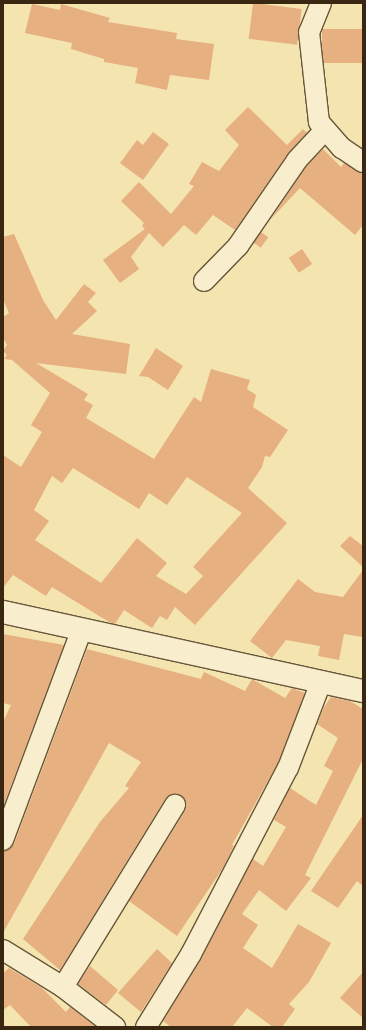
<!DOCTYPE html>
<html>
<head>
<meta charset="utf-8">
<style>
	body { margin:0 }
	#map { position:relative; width:366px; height:1030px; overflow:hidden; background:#f4e4b0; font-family:Cardo,serif }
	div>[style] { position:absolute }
	.building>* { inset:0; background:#e6b081; transform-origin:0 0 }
	.roads { filter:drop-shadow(1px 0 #68563a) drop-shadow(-1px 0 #68563a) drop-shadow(0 1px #68563a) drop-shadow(0 -1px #68563a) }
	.street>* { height:20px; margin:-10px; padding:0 10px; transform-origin:10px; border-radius:10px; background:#f8edcc }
	.secondary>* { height:22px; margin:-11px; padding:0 11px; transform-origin:11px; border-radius:11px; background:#f8edcc }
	span { translate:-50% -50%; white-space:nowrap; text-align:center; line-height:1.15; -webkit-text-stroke:3px #f8edcc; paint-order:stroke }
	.frame { position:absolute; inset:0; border:4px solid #392712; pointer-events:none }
</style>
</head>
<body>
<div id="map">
	<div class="building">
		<i style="left:253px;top:3px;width:49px;height:36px;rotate:7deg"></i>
		<i style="clip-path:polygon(32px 4px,60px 10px,61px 4px,110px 18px,108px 22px,177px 33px,176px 39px,214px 44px,209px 80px,170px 75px,167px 90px,135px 83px,138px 68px,104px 62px,104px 59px,71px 49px,72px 43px,25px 33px)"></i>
		<i style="left:363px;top:29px;width:34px;height:41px;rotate:90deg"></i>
		<i style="clip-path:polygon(248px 107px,287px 145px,303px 129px,307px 133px,288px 153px,235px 230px,213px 215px,196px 235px,184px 225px,163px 247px,149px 233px,131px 257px,139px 269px,120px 283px,103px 260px,145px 229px,142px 226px,144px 223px,121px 201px,139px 182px,171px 214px,194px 186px,189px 184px,202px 162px,219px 171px,239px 145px,225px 130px)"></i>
		<i style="clip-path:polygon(153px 132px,169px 144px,143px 180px,120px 163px,137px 140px,143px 145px)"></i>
		<i style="clip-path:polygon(323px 149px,341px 167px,344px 163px,363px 173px,363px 225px,355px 235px,300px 188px,271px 219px,306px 167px)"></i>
		<i style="left:261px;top:232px;width:9px;height:13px;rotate:36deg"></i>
		<i style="clip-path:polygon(evenodd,14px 234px,43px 300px,56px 320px,84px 284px,96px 293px,88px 302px,97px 311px,72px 334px,130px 344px,126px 374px,36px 363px,88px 394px,84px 400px,93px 405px,86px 418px,154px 459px,194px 397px,201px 402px,211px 369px,250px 380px,247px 389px,256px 395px,253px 407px,288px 430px,270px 457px,265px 456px,262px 467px,248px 488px,287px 523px,195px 625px,175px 607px,167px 620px,160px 616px,152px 628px,124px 610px,115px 624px,109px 622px,52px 587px,46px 596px,13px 575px,3px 588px,3px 455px,21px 467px,42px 432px,31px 425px,50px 393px,12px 360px,4px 359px,7px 355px,3px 351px,7px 345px,3px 338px,3px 317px,9px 313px,3px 299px,3px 237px,14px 234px,73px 468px,139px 509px,149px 493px,167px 505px,187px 477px,242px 513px,193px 567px,203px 576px,186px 594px,156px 576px,167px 563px,137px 538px,101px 583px,35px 540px,49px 521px,34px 510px,52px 476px,62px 483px,73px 468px)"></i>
		<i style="left:302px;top:249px;width:18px;height:16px;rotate:56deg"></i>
		<i style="clip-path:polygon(156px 348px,183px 366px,168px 390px,148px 377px,139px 376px)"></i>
		<i style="clip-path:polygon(350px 536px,363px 546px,363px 567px,340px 546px)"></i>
		<i style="clip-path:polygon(363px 570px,363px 637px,344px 634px,339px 660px,318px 656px,320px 646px,286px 640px,272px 658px,250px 641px,298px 579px,315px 592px,343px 597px)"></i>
		<i style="clip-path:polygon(3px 634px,64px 645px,3px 807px,3px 722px,11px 705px,3px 703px)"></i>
		<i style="clip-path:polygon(87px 649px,201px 679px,204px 672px,245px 691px,252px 679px,285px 698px,292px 688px,305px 693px,278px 763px,232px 845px,234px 846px,223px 868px,177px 936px,129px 901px,185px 811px,185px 799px,175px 794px,165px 799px,60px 970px,23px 939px,100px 822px,129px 788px,125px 786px,141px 762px,109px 743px,3px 933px,3px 851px,10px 849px,14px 844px)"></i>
		<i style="clip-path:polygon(331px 697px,350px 701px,363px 709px,363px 759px,305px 875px,311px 878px,286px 911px,259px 890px,242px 914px,258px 925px,243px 948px,272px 968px,298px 924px,331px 943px,309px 982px,289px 1004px,295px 1009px,282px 1027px,273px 1027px,247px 1008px,232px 1027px,171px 1027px,163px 1021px,201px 959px,253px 859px,263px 866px,286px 827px,274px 820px,290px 788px,316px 805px,333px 771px,324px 766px,338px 738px,317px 724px,324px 707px)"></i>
		<i style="clip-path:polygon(363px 815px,363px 886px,357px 881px,338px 908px,311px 891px)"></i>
		<i style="clip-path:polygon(157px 949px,172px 963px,141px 1012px,118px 993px)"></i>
		<i style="clip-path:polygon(90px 966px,118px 990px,106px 1005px,78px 984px)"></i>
		<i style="clip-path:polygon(9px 968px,42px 988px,66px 1012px,70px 1007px,96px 1027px,31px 1027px,10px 1005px,3px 1010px,3px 973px)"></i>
		<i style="clip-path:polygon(363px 972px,363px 1018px,340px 998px)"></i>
	</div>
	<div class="roads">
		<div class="street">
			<i style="left:321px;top:3px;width:31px;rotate:112deg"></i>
			<i style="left:309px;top:32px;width:91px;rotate:83.7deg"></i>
			<i style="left:319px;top:122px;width:35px;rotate:49deg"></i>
			<i style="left:342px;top:148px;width:25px;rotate:34deg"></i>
			<i style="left:204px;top:281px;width:49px;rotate:-45.8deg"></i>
			<i style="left:238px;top:246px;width:104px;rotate:-55.5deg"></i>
			<i style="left:297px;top:160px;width:40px;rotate:-47deg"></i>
			<i style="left:3px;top:840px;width:223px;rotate:-69.5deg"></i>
			<i style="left:3px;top:950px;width:70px;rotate:31.7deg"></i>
			<i style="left:63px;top:987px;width:66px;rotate:37.6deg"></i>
			<i style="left:63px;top:987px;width:214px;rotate:-58.4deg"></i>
			<i style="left:146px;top:1027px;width:86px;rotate:-58.3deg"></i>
			<i style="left:191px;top:954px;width:210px;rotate:-62.5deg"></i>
			<i style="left:288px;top:768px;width:92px;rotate:-69deg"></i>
		</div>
		<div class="secondary">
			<i style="left:3px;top:612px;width:369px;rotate:12.4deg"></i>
		</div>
	</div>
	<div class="frame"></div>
</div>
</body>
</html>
